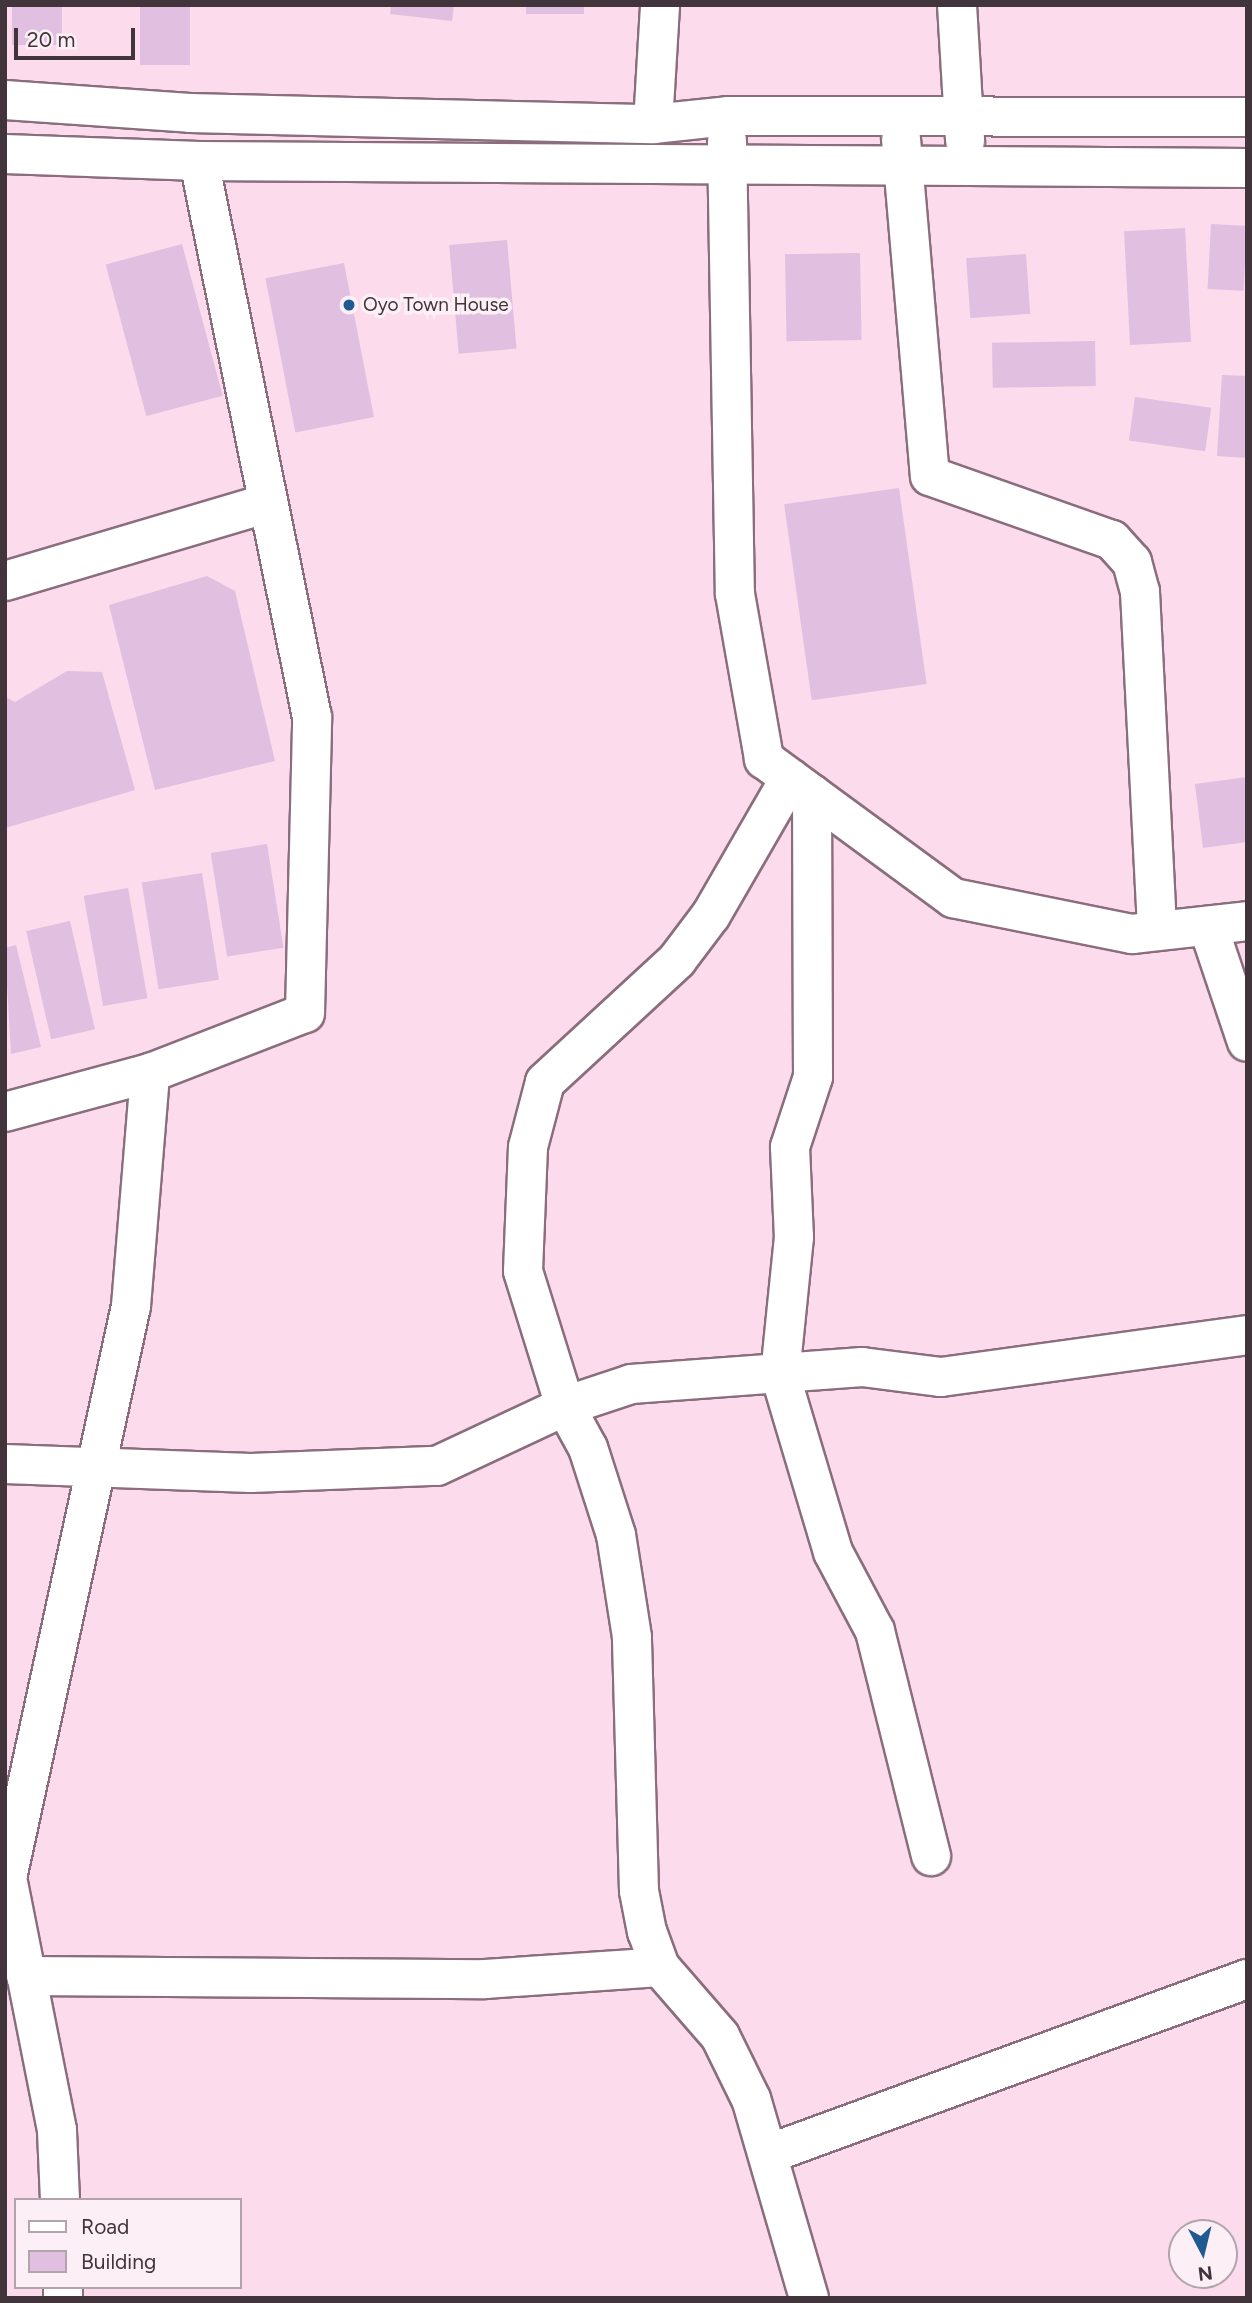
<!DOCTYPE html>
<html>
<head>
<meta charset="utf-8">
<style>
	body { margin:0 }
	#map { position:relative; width:1252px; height:2303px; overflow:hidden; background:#fbdbec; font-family:Figtree,sans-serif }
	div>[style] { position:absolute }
	.building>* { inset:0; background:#e0bfe0; transform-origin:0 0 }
	.roads { filter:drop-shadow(2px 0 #8a6e7d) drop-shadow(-2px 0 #8a6e7d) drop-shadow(0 2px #8a6e7d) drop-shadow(0 -2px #8a6e7d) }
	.minor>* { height:38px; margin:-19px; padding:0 19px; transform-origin:19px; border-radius:19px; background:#fff }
	.dots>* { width:19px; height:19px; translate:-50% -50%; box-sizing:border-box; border:4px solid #fceff5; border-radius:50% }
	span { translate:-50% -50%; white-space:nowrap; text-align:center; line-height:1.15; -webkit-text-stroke:7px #fceff5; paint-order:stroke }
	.poi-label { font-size:19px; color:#41343b }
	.left { translate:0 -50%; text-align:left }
	.frame { position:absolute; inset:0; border:7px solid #41343b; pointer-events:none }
	.legend { position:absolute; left:14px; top:2198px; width:228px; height:91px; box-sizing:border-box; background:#fceff5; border:2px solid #b1a4ab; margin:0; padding:9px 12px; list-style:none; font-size:21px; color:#41343b }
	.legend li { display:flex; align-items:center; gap:14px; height:35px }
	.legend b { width:35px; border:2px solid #b1a4ab }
	.north { position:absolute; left:1168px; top:2219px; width:70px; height:70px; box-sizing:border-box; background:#fceff5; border:2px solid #b1a4ab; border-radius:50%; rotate:173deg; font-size:19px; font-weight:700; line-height:28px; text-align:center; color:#41343b }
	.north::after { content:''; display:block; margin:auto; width:24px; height:32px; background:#215a91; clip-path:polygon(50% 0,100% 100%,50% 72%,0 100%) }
	.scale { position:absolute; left:14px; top:28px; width:121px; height:32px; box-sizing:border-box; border:4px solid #41343b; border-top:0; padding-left:9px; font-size:21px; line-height:24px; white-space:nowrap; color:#41343b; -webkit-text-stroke:5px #fceff5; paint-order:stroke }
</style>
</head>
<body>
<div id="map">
	<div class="building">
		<i style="left:12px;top:5px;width:50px;height:40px"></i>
		<i style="left:140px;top:5px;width:50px;height:60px"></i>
		<i style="clip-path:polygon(391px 5px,454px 5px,452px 21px,390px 14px)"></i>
		<i style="left:526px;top:5px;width:58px;height:9px"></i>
		<i style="left:1211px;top:224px;width:36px;height:65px;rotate:3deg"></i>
		<i style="left:1185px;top:228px;width:114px;height:61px;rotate:87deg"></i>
		<i style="left:507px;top:240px;width:109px;height:58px;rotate:85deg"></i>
		<i style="left:182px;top:244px;width:157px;height:79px;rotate:75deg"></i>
		<i style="left:860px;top:253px;width:87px;height:75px;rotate:89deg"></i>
		<i style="left:1026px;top:254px;width:60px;height:60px;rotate:86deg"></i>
		<i style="left:344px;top:263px;width:157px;height:80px;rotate:79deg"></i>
		<i style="left:1095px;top:341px;width:45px;height:103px;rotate:89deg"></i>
		<i style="clip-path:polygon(1222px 375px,1247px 376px,1247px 458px,1217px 456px)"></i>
		<i style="left:1135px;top:397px;width:77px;height:44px;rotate:8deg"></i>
		<i style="left:899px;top:488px;width:198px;height:116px;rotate:82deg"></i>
		<i style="clip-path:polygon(207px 576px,235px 591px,275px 761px,155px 790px,109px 605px)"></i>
		<i style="clip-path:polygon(67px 671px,102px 672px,135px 790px,5px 828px,5px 697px,15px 702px)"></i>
		<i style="clip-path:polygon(1247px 777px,1247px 842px,1203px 848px,1195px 784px)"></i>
		<i style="left:267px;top:844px;width:105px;height:57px;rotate:81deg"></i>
		<i style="left:202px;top:873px;width:108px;height:61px;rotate:81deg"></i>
		<i style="left:128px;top:888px;width:112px;height:45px;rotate:80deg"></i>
		<i style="left:70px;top:921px;width:111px;height:45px;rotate:77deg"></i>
		<i style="clip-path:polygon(16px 945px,41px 1047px,11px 1054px,5px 948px)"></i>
	</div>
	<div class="roads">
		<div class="minor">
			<i style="left:957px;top:5px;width:136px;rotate:86.6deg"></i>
			<i style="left:5px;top:100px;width:185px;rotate:4deg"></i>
			<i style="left:190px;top:113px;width:463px;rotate:1.4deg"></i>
			<i style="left:653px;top:124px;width:75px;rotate:-6.1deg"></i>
			<i style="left:728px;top:116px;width:519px;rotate:0.11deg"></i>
			<i style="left:653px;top:124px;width:119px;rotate:-86.6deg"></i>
			<i style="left:901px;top:139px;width:338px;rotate:85.1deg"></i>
			<i style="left:930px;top:476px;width:193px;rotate:19.4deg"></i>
			<i style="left:1112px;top:540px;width:30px;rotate:48deg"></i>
			<i style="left:1132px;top:562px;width:31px;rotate:75deg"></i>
			<i style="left:1140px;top:592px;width:338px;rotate:87.1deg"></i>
			<i style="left:727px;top:141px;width:453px;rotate:89deg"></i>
			<i style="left:735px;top:594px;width:168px;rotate:80deg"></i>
			<i style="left:764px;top:759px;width:235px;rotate:36.3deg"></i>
			<i style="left:953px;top:898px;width:183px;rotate:11.4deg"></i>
			<i style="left:1132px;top:934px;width:116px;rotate:-6.4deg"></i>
			<i style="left:5px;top:154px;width:194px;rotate:2.1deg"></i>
			<i style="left:199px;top:161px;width:1048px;rotate:0.38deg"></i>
			<i style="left:5px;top:581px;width:274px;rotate:-16.5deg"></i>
			<i style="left:812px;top:794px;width:283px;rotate:89.8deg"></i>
			<i style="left:813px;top:1077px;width:74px;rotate:108.2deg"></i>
			<i style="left:790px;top:1147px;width:90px;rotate:87.5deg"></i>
			<i style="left:794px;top:1237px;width:138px;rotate:95.8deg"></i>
			<i style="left:780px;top:1374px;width:186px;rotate:73.4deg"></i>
			<i style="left:833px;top:1552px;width:89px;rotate:62deg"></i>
			<i style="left:875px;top:1631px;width:232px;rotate:76deg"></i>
			<i style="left:1208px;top:926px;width:122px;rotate:71.4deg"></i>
			<i style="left:5px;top:1112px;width:150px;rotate:-15.1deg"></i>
			<i style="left:150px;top:1073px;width:166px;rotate:-21.2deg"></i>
			<i style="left:305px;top:1013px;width:296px;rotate:-88.6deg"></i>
			<i style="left:312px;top:717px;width:567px;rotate:-101.49deg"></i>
			<i style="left:5px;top:1464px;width:246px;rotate:2.1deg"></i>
			<i style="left:251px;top:1473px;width:186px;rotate:-2.2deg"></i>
			<i style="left:437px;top:1466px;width:141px;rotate:-25.1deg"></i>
			<i style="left:565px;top:1406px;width:141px;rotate:-107.3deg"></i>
			<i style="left:523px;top:1271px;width:124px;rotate:-87.7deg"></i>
			<i style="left:528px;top:1147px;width:67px;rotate:-75.3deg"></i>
			<i style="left:545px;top:1082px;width:180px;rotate:-42.7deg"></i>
			<i style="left:677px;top:960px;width:56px;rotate:-52.9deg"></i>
			<i style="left:711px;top:915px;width:158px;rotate:-60deg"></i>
			<i style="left:26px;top:1976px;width:459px;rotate:0.4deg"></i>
			<i style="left:485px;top:1979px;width:175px;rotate:-3.9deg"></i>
			<i style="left:771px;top:2153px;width:507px;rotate:-20.08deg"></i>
			<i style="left:60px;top:2200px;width:70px;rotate:-92.5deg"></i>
			<i style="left:57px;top:2130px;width:257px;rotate:-101.2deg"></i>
			<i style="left:7px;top:1878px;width:585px;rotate:-77.77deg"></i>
			<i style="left:131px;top:1306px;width:234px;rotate:-85.3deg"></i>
			<i style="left:63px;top:2298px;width:11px;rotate:-90deg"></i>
			<i style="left:809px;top:2298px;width:207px;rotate:-106.2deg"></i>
			<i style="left:751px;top:2099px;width:70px;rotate:-116.2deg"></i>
			<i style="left:720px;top:2036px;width:91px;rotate:-131deg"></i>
			<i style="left:660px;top:1967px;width:37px;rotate:-110deg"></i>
			<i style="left:647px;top:1932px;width:42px;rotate:-101deg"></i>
			<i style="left:639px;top:1891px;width:254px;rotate:-91.6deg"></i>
			<i style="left:632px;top:1637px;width:103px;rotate:-98.9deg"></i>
			<i style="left:616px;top:1535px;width:91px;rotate:-107.8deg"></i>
			<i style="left:588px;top:1448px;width:48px;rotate:-118.7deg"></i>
			<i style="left:565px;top:1406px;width:70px;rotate:-18.4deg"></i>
			<i style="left:631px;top:1384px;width:232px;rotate:-4.2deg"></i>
			<i style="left:862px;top:1367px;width:80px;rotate:7.2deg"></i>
			<i style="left:941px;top:1377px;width:309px;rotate:-7.8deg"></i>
		</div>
	</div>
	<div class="dots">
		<i style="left:349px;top:305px;background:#215a91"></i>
	</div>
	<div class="poi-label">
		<span class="left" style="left:363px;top:305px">Oyo Town House</span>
	</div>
	<div class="frame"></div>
	<ul class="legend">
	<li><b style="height:9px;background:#fff"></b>Road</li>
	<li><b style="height:19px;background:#e0bfe0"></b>Building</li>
	</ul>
	<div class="north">N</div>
	<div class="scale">20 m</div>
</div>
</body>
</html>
